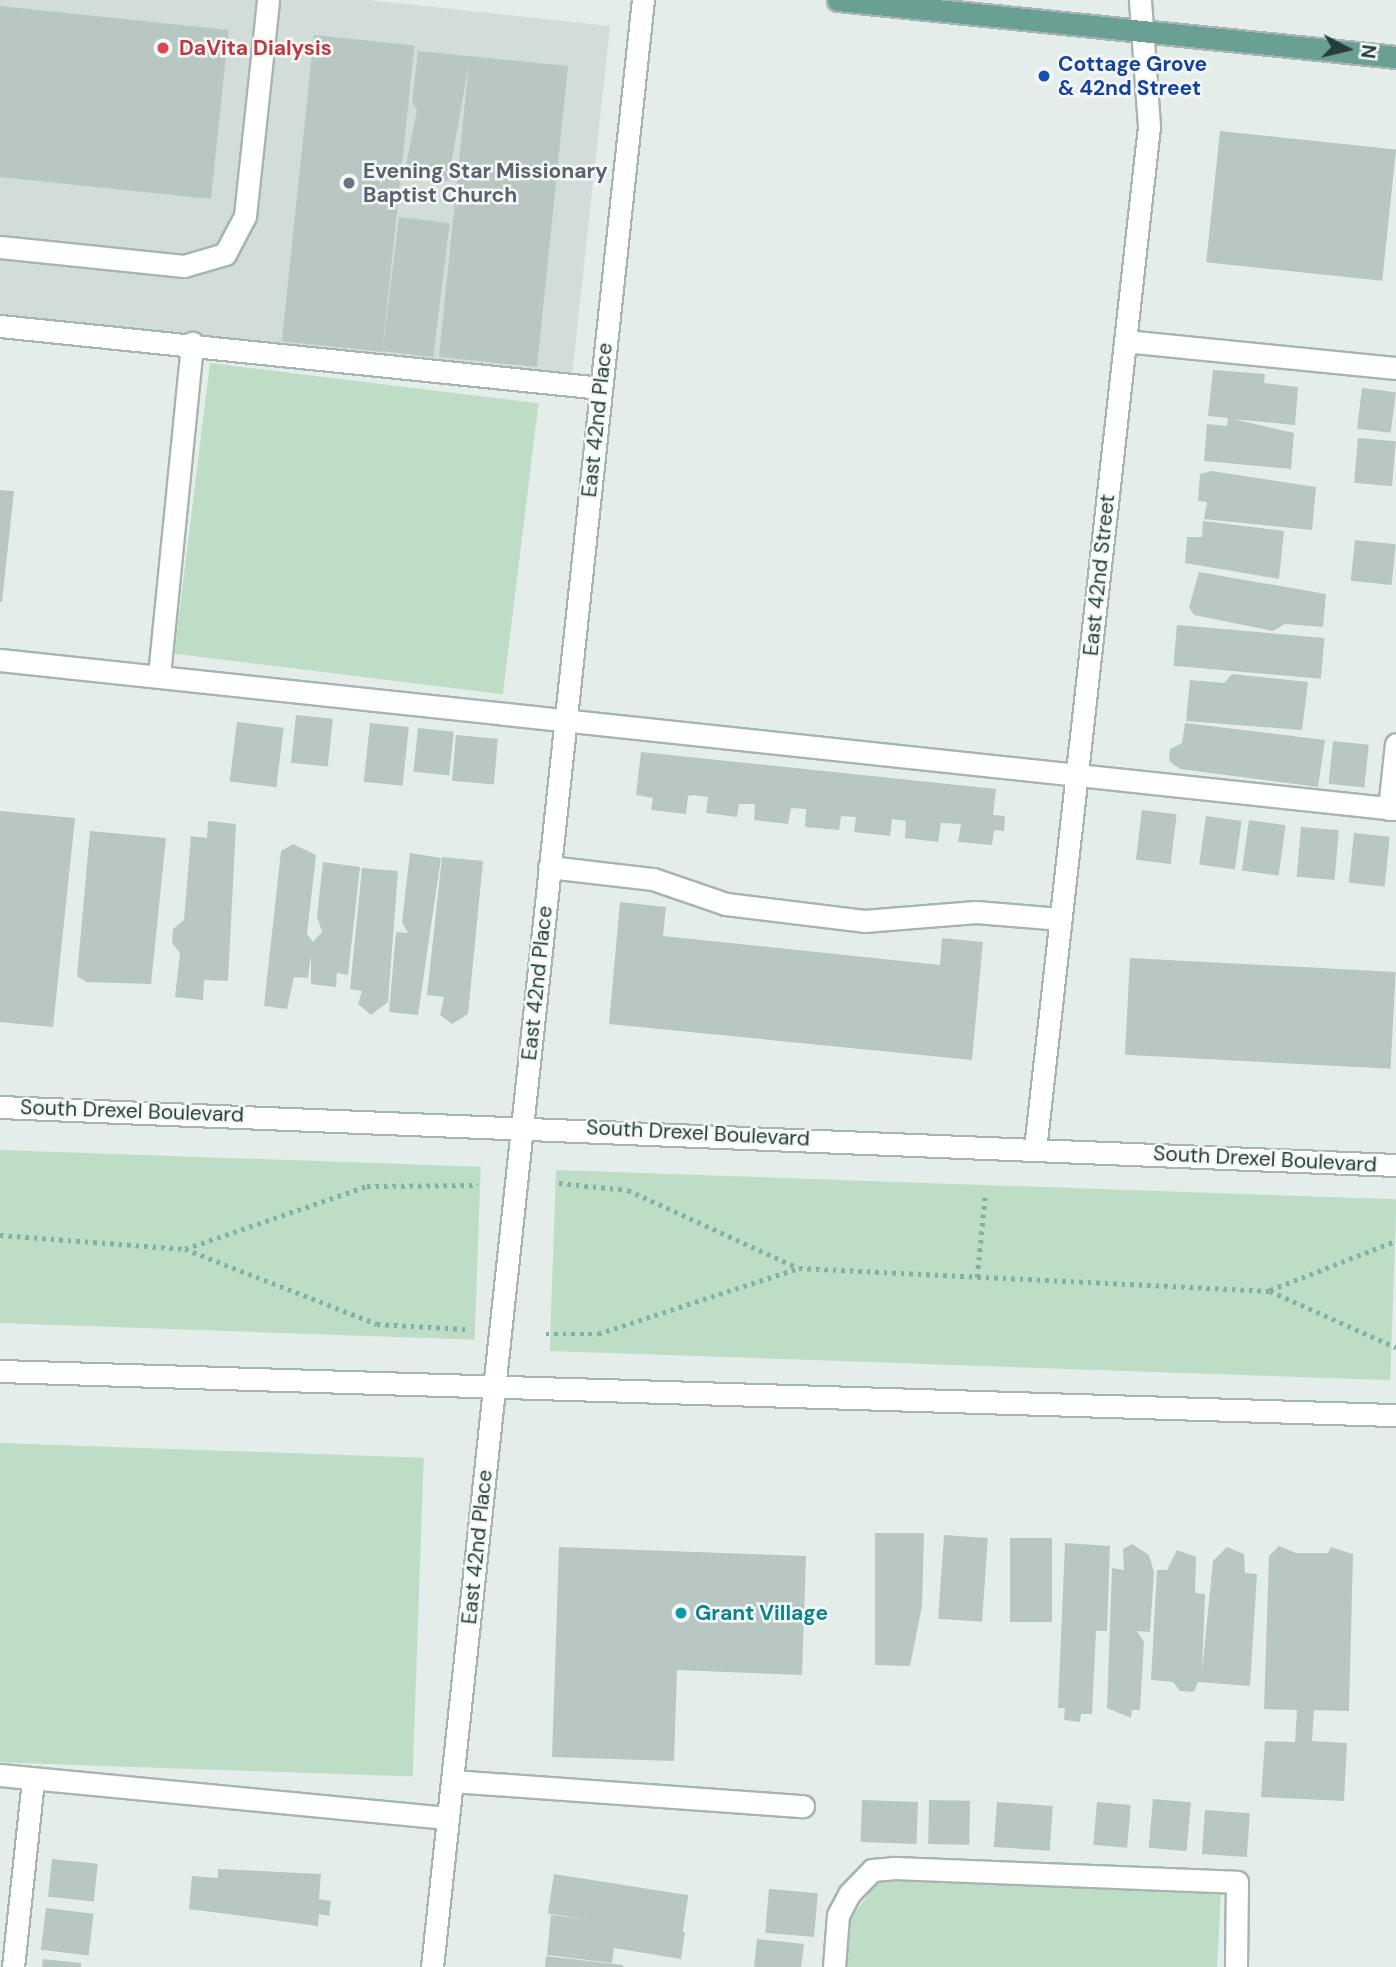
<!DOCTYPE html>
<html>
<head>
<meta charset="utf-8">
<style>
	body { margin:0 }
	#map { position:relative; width:1396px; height:1967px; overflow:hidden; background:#e4ede9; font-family:"DM Sans",sans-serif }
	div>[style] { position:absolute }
	.built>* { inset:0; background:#d2dcd8 }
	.green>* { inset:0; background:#beddc7; transform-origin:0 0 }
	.building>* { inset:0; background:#b9c7c2; transform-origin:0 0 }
	.path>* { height:4.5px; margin-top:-2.25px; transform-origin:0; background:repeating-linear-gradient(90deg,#86afa3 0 3.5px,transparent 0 8.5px) }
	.roads { filter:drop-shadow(2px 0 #a7b5b0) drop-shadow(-2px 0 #a7b5b0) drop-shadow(0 2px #a7b5b0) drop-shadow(0 -2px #a7b5b0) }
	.minor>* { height:21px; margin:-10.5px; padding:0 10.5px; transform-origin:10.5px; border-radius:10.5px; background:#fff }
	.major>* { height:21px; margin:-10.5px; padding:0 10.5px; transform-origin:10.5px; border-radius:10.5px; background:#6aa093 }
	.dots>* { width:19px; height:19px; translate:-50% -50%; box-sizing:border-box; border:4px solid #f4f9f7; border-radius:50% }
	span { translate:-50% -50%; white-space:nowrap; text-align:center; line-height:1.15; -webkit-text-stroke:5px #f4f9f7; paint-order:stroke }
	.health-label { font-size:21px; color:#be3a42; font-weight:700 }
	.left { translate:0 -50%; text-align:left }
	.transit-label { font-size:21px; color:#164399; font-weight:700 }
	.worship-label { font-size:21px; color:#5b616d; font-weight:700 }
	.street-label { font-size:21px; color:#243d37 }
	.culture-label { font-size:21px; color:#0d838f; font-weight:700 }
	.north { position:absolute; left:1312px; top:14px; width:70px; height:70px; -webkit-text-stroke:5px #f4f9f7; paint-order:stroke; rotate:97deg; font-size:19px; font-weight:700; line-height:28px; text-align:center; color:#243d37 }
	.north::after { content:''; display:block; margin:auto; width:24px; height:32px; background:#243d37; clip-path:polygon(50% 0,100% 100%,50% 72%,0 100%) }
</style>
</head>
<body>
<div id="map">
	<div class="built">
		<i style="clip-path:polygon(0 0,368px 0,610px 26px,571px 385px,0 326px)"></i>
	</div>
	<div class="green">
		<i style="left:210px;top:363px;width:331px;height:293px;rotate:7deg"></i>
		<i style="left:0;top:1150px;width:481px;height:173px;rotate:2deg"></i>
		<i style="left:556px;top:1170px;width:841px;height:181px;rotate:2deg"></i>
		<i style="left:0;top:1443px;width:424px;height:319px;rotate:2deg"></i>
		<i style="clip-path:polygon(878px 1881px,1221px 1892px,1217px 1967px,847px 1967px,849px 1921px)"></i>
	</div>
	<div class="building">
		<i style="left:0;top:6px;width:230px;height:170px;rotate:6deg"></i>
		<i style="left:314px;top:35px;width:101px;height:308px;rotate:6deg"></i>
		<i style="clip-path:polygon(418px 51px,568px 66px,537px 367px,439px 357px,469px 63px,448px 181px,404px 176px,417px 110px,412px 102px)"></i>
		<i style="left:1220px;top:131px;width:177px;height:132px;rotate:6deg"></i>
		<i style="left:399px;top:217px;width:51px;height:135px;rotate:7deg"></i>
		<i style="clip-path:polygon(1213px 370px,1265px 374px,1264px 383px,1298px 387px,1295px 425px,1233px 419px,1294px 433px,1291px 469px,1204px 461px,1207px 424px,1227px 426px,1228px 418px,1208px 416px)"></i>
		<i style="left:1362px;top:388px;width:34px;height:41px;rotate:7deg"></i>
		<i style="left:1358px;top:438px;width:38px;height:45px;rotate:5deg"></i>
		<i style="clip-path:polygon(1211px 471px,1316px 487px,1312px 530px,1204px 519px,1207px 502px,1198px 501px,1200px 474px)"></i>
		<i style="clip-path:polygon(0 490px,14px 491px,2px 602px,0 602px)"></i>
		<i style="clip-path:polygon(1203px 521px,1284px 531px,1279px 579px,1185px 563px,1187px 537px,1202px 537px)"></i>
		<i style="left:1355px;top:540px;width:41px;height:41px;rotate:6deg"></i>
		<i style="clip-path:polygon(1199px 572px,1326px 594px,1323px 627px,1285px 624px,1273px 631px,1194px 615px,1189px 607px)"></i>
		<i style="left:1177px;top:625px;width:148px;height:41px;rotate:5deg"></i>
		<i style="clip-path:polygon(1232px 674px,1308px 682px,1302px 730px,1186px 721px,1190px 680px,1224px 683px)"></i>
		<i style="left:296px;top:715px;width:37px;height:48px;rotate:6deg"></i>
		<i style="left:237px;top:722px;width:47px;height:60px;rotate:7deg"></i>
		<i style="left:370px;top:723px;width:39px;height:59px;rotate:6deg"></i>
		<i style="clip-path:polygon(1185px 723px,1325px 740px,1318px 787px,1180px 769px,1169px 761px,1170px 749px,1182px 743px)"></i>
		<i style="left:418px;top:728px;width:36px;height:44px;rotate:6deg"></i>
		<i style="left:456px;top:735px;width:42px;height:46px;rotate:5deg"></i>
		<i style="left:1333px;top:741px;width:36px;height:43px;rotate:6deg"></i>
		<i style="clip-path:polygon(641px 752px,996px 789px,993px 815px,1005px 816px,1004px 831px,994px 830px,992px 845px,958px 842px,961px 824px,941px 823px,938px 842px,905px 838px,906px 821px,892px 819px,890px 836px,854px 832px,856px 817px,841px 816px,839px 830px,805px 827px,806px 809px,791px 808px,788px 824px,754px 820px,755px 804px,739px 804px,737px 817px,706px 813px,708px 797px,694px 795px,688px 796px,686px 814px,651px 810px,653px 798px,636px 795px)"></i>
		<i style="left:1142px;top:810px;width:35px;height:50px;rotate:7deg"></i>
		<i style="clip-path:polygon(0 811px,75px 818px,53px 1027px,0 1022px)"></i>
		<i style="left:1206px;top:816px;width:36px;height:49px;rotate:8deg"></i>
		<i style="left:1249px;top:820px;width:37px;height:51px;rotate:8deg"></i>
		<i style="clip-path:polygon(208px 821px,236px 824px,228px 981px,204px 980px,203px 1000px,175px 997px,180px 953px,172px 943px,173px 929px,184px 920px,191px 836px,207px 838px)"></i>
		<i style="left:1301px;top:827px;width:38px;height:50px;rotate:5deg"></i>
		<i style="clip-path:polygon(90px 831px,166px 838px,151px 984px,86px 982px,77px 976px)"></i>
		<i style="left:1354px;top:833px;width:36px;height:50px;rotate:6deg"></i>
		<i style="clip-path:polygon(293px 844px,316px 855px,307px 934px,313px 942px,322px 932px,317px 916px,323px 862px,360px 867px,348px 975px,337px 973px,336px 987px,311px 984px,311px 955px,308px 978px,294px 977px,287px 1009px,264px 1006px,281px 851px)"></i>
		<i style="clip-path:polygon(410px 853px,441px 858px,418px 1015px,389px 1012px,396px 932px,408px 933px,402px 922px)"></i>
		<i style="clip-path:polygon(442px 857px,483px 861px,468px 1014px,452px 1024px,440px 1015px,444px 997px,427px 995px)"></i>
		<i style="clip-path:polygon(362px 868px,398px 871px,388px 1002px,371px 1015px,358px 1004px,362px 991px,350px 989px)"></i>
		<i style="clip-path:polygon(620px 902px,666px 907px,663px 936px,940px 965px,942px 938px,983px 942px,972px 1060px,609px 1024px)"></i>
		<i style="left:1130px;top:958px;width:266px;height:97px;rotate:3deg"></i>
		<i style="clip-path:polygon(875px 1533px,924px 1533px,922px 1606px,910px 1666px,875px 1665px)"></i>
		<i style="left:944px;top:1535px;width:44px;height:84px;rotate:4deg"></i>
		<i style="left:1010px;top:1538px;width:42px;height:84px"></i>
		<i style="clip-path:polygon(1065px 1543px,1110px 1546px,1107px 1631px,1096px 1631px,1092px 1714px,1081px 1714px,1080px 1722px,1064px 1720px,1065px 1708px,1058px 1708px)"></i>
		<i style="clip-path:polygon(1132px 1544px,1149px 1555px,1154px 1572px,1150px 1632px,1137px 1631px,1144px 1642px,1140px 1710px,1132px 1710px,1131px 1718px,1107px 1708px,1112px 1568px,1124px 1570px,1123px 1549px)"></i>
		<i style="clip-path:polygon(1279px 1546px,1296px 1553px,1328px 1553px,1331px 1547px,1353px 1554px,1349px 1711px,1314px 1710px,1312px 1741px,1347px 1743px,1344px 1801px,1261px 1797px,1265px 1741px,1295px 1742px,1297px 1710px,1264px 1709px,1269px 1556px)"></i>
		<i style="clip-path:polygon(559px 1547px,806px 1556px,802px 1675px,677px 1670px,674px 1761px,552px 1757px)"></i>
		<i style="clip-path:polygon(1227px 1547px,1244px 1554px,1245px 1573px,1257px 1574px,1250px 1686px,1198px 1682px,1194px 1692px,1180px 1691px,1173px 1682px,1151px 1680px,1157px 1570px,1167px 1570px,1177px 1550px,1196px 1557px,1195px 1593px,1205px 1594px,1202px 1672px,1213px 1561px)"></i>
		<i style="left:1153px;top:1799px;width:38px;height:49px;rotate:5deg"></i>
		<i style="left:862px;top:1800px;width:56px;height:42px;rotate:2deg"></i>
		<i style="left:929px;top:1800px;width:41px;height:44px;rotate:1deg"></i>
		<i style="left:997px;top:1802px;width:56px;height:45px;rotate:4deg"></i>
		<i style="left:1097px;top:1802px;width:34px;height:43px;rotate:5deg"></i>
		<i style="left:1205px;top:1810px;width:45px;height:44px;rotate:4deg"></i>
		<i style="left:52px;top:1859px;width:46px;height:38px;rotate:6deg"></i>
		<i style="clip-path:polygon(218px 1869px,321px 1874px,319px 1899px,331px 1901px,329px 1916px,319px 1914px,318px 1926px,189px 1909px,192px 1876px,218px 1878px)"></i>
		<i style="left:554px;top:1874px;width:136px;height:40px;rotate:9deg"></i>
		<i style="left:769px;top:1889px;width:49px;height:44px;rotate:5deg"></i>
		<i style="left:46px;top:1908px;width:48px;height:42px;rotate:7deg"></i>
		<i style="clip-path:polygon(551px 1915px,685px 1932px,681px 1959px,614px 1948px,612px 1963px,547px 1955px)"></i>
		<i style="clip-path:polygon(757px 1939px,804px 1944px,801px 1967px,754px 1967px)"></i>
		<i style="clip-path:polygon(546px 1956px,623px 1965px,623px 1967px,545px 1967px)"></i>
		<i style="clip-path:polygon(43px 1959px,81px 1963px,81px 1967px,42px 1967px)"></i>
	</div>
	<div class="path">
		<i style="left:559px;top:1183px;width:69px;rotate:5.8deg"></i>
		<i style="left:628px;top:1190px;width:187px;rotate:24.6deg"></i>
		<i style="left:0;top:1235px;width:186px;rotate:4.3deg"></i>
		<i style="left:185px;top:1249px;width:193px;rotate:-19.1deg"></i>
		<i style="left:367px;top:1186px;width:111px;rotate:-0.5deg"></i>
		<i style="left:185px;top:1249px;width:206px;rotate:21.3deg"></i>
		<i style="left:377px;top:1324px;width:89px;rotate:3.2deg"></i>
		<i style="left:977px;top:1277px;width:82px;rotate:-84.4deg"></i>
		<i style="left:1270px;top:1290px;width:135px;rotate:-21.3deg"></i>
		<i style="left:546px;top:1334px;width:52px"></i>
		<i style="left:598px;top:1334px;width:212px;rotate:-18.2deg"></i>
		<i style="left:799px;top:1268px;width:472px;rotate:2.8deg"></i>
		<i style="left:1270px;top:1291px;width:138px;rotate:24deg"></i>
	</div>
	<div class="roads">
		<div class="minor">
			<i style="left:0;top:247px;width:185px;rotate:5.9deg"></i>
			<i style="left:184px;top:266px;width:43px;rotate:-16.3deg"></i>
			<i style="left:225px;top:254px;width:43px;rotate:-62.2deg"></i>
			<i style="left:245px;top:216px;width:217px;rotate:-83.9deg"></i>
			<i style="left:0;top:326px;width:604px;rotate:5.89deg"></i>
			<i style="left:1125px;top:341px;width:272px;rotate:5.7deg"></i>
			<i style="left:0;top:660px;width:1404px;rotate:6.09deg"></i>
			<i style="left:159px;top:675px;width:334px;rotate:-84.3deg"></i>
			<i style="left:1389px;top:809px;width:65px;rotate:-83.9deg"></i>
			<i style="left:549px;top:867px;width:105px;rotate:6.6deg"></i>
			<i style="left:653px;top:879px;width:77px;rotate:18.9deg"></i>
			<i style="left:726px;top:904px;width:139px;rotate:7deg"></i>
			<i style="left:864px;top:921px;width:112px;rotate:-4.6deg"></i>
			<i style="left:976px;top:912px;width:85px;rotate:4.7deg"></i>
			<i style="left:0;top:1107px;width:1397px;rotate:2.38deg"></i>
			<i style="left:1035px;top:1149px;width:1029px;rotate:-83.64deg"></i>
			<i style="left:1149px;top:126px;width:126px;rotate:-94.1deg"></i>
			<i style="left:0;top:1371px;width:1397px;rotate:1.81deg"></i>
			<i style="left:0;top:1775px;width:449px;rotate:5.5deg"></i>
			<i style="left:452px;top:1781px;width:352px;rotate:4.1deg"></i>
			<i style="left:13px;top:1967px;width:189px;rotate:-83.9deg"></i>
			<i style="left:432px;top:1967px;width:1978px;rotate:-83.88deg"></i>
			<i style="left:834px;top:1967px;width:52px;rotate:-85.6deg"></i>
			<i style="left:838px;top:1915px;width:24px;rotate:-62deg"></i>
			<i style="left:849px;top:1894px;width:33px;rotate:-46deg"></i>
			<i style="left:872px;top:1870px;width:21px;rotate:-5deg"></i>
			<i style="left:893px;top:1868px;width:344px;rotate:2.3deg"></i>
			<i style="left:1237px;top:1882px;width:85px;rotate:90.7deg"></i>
		</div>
		<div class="major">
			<i style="left:838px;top:0;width:561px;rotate:5.83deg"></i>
		</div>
	</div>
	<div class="dots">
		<i style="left:163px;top:48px;background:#e0444e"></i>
		<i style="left:1044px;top:76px;background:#1a4fb4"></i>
		<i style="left:349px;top:183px;background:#6b7280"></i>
		<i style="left:681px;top:1613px;background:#0f9aa8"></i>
	</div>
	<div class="health-label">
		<span class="left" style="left:179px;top:48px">DaVita Dialysis</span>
	</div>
	<div class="transit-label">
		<span class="left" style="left:1058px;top:76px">Cottage Grove<br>&amp; 42nd Street</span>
	</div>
	<div class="worship-label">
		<span class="left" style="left:363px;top:183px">Evening Star Missionary<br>Baptist Church</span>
	</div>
	<div class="street-label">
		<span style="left:597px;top:420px;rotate:-84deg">East 42nd Place</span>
		<span style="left:1099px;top:575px;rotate:-84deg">East 42nd Street</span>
		<span style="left:537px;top:983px;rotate:-84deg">East 42nd Place</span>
		<span style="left:132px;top:1111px;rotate:2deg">South Drexel Boulevard</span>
		<span style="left:698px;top:1133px;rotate:3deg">South Drexel Boulevard</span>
		<span style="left:1265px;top:1159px;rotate:3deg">South Drexel Boulevard</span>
		<span style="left:477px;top:1547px;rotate:-84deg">East 42nd Place</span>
	</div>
	<div class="culture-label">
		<span class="left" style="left:695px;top:1613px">Grant Village</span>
	</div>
	<div class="north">N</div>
</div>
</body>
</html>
